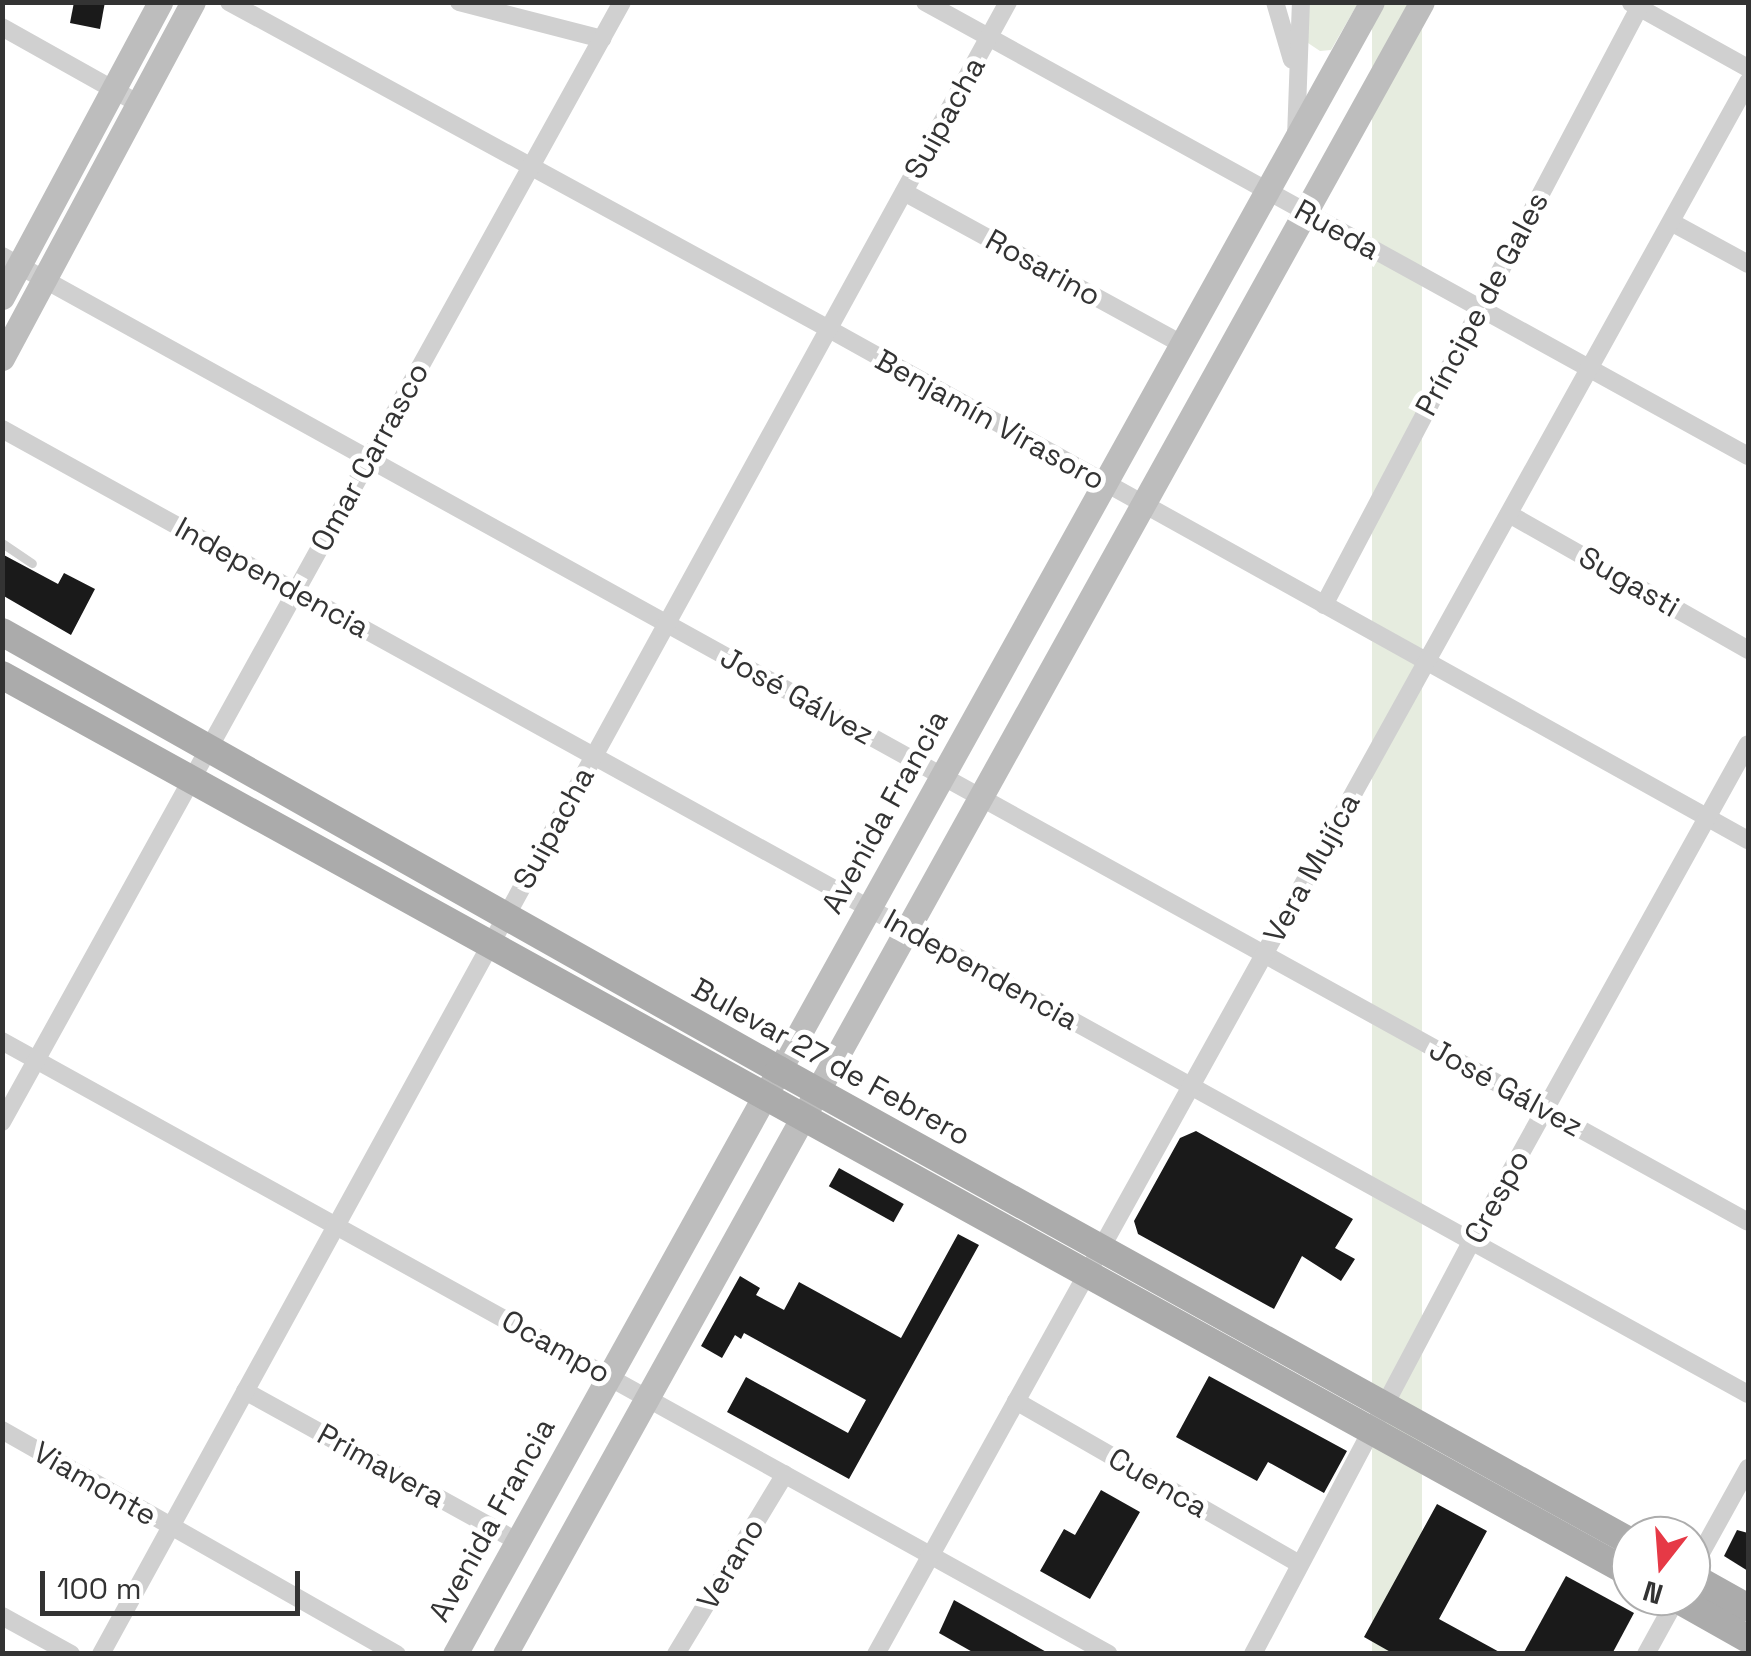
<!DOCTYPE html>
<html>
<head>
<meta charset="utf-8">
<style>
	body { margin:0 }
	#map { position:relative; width:1751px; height:1656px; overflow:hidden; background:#fff; font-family:"Space Grotesk",sans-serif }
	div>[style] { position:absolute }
	.green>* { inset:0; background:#e6ecdf; transform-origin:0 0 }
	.building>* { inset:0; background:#1a1a1a; transform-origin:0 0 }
	.service>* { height:9px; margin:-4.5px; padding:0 4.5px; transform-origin:4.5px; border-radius:4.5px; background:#d0d0d0 }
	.minor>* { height:18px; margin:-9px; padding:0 9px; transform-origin:9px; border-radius:9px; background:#d0d0d0 }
	.secondary>* { height:25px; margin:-12.5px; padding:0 12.5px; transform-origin:12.5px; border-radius:12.5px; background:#bdbdbd }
	.primary>* { height:28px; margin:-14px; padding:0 14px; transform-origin:14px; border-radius:14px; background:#ababab }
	span { translate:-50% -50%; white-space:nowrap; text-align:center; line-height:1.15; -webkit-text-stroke:10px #fff; paint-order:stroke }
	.street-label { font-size:30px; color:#333 }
	.frame { position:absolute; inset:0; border:5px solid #333; pointer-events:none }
	.north { position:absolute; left:1611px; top:1516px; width:100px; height:100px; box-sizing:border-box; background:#fff; border:2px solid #adadad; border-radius:50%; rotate:197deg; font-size:28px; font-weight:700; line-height:40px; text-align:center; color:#333 }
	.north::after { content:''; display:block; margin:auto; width:35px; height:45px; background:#e63946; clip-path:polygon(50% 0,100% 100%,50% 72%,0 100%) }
	.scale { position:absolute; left:40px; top:1571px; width:260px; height:45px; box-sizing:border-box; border:5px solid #333; border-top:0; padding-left:12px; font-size:30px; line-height:35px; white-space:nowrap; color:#333; -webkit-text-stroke:8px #fff; paint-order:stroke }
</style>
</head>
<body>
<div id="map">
	<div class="green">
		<i style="clip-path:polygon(1307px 3px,1358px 3px,1331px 50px,1320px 51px,1308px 43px)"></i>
		<i style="left:1372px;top:3px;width:50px;height:1889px"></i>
	</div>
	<div class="building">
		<i style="clip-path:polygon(74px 2px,105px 2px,100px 29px,70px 23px)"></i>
		<i style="clip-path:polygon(2px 554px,58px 584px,64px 573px,95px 589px,71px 635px,2px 595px)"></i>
		<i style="clip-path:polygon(1196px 1131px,1353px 1219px,1335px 1248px,1355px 1259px,1341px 1281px,1302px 1256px,1274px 1309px,1138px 1234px,1134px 1221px,1180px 1138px)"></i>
		<i style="left:839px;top:1168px;width:74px;height:21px;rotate:29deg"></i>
		<i style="clip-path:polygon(958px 1234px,979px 1245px,849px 1479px,727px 1412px,746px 1377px,848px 1433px,866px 1400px,744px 1333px,741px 1339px,735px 1335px,722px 1358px,701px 1346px,740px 1276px,760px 1288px,756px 1295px,784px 1310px,799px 1282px,901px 1338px)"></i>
		<i style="clip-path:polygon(1209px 1376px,1347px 1451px,1324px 1493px,1268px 1462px,1257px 1481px,1176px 1437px)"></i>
		<i style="clip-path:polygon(1101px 1490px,1140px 1512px,1090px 1599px,1040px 1571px,1064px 1529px,1075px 1535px)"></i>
		<i style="clip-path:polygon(1437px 1504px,1487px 1531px,1439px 1619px,1503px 1654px,1394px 1654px,1364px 1637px)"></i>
		<i style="clip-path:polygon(1737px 1530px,1748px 1533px,1748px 1571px,1724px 1556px)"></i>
		<i style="clip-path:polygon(1566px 1576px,1634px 1613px,1612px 1654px,1523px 1654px)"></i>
		<i style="clip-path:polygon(954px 1600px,1050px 1654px,976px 1654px,939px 1633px)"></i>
	</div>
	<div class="service">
		<i style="left:2px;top:543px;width:36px;rotate:34deg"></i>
	</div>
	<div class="minor">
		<i style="left:229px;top:2px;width:683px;rotate:28.59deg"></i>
		<i style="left:829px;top:329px;width:1052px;rotate:29.08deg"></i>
		<i style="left:459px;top:2px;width:148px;rotate:14.5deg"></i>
		<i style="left:925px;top:2px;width:940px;rotate:28.88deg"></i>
		<i style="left:1275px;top:2px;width:60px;rotate:73.7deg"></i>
		<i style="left:1631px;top:3px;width:134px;rotate:29.1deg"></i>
		<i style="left:2px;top:27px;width:157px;rotate:29.3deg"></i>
		<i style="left:1296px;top:137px;width:135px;rotate:-87.9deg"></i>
		<i style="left:904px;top:192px;width:317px;rotate:28.7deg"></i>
		<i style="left:1671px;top:222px;width:88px;rotate:28.6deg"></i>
		<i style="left:2px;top:256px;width:1995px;rotate:28.95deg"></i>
		<i style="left:2px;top:429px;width:1995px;rotate:28.93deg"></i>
		<i style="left:1509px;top:514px;width:275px;rotate:29.6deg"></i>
		<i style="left:1324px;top:605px;width:682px;rotate:-62.19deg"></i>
		<i style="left:2px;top:1041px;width:1265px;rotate:28.98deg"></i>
		<i style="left:2px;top:1122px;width:1280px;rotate:-61.03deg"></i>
		<i style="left:245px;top:1391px;width:311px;rotate:28.9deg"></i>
		<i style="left:1016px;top:1401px;width:327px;rotate:29.9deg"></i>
		<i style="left:2px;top:1430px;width:454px;rotate:29.6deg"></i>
		<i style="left:1691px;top:1571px;width:118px;rotate:-61deg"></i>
		<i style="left:2px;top:1616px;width:79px;rotate:28.8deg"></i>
		<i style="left:101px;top:1654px;width:1885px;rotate:-61.23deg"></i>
		<i style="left:676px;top:1654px;width:210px;rotate:-58.8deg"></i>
		<i style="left:876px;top:1654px;width:1798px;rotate:-60.98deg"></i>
		<i style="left:1253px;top:1654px;width:467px;rotate:-62.1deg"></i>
		<i style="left:1472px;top:1241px;width:568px;rotate:-60.96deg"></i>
		<i style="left:1646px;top:1654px;width:66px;rotate:-61.1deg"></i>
	</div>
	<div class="secondary">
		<i style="left:2px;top:297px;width:335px;rotate:-61.8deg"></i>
		<i style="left:2px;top:358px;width:404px;rotate:-61.8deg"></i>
		<i style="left:455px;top:1654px;width:1889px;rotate:-60.97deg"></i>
		<i style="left:505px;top:1654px;width:1889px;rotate:-60.97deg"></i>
	</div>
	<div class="primary">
		<i style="left:2px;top:632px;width:892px;rotate:29.41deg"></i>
		<i style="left:779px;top:1070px;width:974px;rotate:28.99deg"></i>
		<i style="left:2px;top:675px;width:1861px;rotate:28.89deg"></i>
		<i style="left:1691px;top:1576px;width:65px;rotate:29.3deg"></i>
		<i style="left:1672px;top:1596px;width:87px;rotate:29.5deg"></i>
	</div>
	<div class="street-label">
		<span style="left:945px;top:118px;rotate:-61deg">Suipacha</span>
		<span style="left:1337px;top:230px;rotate:29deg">Rueda</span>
		<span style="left:1043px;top:268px;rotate:29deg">Rosarino</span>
		<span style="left:1482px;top:304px;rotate:-62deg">Príncipe de Gales</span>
		<span style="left:990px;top:420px;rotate:29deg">Benjamín Virasoro</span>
		<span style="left:370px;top:457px;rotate:-61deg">Omar Carrasco</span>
		<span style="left:272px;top:578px;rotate:29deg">Independencia</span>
		<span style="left:1629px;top:582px;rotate:30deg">Sugasti</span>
		<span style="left:797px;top:696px;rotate:29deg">José Gálvez</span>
		<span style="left:885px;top:812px;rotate:-61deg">Avenida Francia</span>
		<span style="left:554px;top:828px;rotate:-61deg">Suipacha</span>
		<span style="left:1312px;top:868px;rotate:-61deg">Vera Mujíca</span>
		<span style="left:981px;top:970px;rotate:29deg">Independencia</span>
		<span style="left:831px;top:1062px;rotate:29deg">Bulevar 27 de Febrero</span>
		<span style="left:1506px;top:1088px;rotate:29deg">José Gálvez</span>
		<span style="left:1497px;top:1197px;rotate:-61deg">Crespo</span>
		<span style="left:556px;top:1347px;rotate:29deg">Ocampo</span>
		<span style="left:381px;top:1466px;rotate:29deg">Primavera</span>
		<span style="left:1158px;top:1483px;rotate:30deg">Cuenca</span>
		<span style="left:95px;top:1484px;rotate:30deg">Viamonte</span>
		<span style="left:492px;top:1520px;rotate:-61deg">Avenida Francia</span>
		<span style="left:731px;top:1564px;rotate:-59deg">Verano</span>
	</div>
	<div class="frame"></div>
	<div class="north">N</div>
	<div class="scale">100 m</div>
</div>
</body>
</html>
